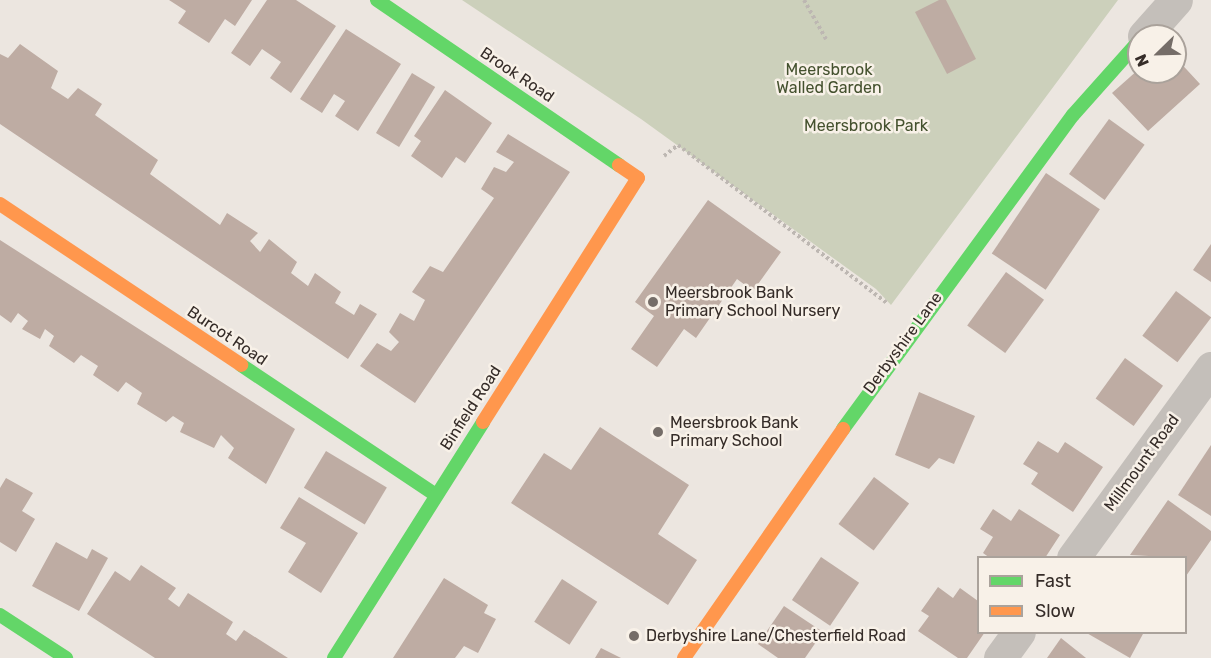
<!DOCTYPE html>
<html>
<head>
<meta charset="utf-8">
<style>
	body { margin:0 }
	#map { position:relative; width:1211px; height:658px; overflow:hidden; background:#ece6e0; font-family:Rubik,sans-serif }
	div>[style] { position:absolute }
	.green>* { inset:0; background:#ccd0bb }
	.building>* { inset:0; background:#beaca3; transform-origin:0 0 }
	.path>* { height:4px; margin-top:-2px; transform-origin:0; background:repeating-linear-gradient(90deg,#bdb7b2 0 3px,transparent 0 6px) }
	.street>* { height:33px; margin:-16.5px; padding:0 16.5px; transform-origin:16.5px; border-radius:16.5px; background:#c4bfba }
	.fast>* { height:14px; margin:-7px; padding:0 7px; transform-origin:7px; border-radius:7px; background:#63d668 }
	.slow>* { height:14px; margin:-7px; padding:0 7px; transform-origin:7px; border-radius:7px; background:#ff974d }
	.dots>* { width:16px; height:16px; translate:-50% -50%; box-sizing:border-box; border:3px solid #f8f1e8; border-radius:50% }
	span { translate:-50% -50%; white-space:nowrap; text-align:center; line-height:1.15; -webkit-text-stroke:5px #f8f1e8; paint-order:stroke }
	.park-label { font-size:16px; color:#44512e }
	.street-label { font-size:16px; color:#352c28 }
	.poi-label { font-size:16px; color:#352c28 }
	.left { translate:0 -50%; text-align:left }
	.legend { position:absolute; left:977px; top:556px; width:210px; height:78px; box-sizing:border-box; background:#f8f1e8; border:2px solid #aaa29b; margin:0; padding:8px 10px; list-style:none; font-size:18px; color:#352c28 }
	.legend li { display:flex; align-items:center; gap:12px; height:30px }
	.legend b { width:30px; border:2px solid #aaa29b }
	.north { position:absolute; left:1127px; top:24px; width:60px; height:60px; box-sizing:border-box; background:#f8f1e8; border:2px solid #aaa29b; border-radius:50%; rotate:247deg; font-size:16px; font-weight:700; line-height:24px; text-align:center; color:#352c28 }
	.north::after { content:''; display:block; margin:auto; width:21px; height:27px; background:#756d68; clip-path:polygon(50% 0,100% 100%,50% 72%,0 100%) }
</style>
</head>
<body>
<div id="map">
	<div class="green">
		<i style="clip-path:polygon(462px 0,1118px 0,891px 305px,876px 289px,641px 119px)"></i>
	</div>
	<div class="building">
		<i style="clip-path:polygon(169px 0,252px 0,235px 26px,225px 19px,209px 43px,178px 23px,186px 11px)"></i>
		<i style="clip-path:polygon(267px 0,296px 0,336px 26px,291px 93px,270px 78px,281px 62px,262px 49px,250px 66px,231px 53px)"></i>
		<i style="clip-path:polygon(939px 0,946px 0,976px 59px,947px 74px,915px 12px)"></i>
		<i style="clip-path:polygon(346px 29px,401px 64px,358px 131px,335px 116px,345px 101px,334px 94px,322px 113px,300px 99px)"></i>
		<i style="clip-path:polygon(20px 44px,58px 71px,51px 88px,68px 99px,78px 88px,102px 104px,95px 115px,158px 160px,150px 174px,220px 225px,227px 213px,258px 233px,250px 241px,260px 252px,269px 239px,297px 262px,291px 273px,308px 286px,315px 273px,341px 292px,335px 303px,354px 315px,360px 304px,377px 314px,348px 359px,0 124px,0 54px,8px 58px)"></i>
		<i style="clip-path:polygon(1175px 57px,1200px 84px,1148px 131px,1112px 93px,1139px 69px,1175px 72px)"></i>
		<i style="left:412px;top:73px;width:27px;height:70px;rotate:31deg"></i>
		<i style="clip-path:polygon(445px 90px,492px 123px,465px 163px,456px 157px,442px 178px,411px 156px,421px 141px,414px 136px)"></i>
		<i style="left:1109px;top:119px;width:44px;height:68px;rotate:36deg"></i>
		<i style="clip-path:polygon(508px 134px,570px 172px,415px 403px,360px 366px,377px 343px,391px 351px,399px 342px,389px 332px,400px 313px,414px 321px,425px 300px,412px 292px,430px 266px,443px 272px,494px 198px,481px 189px,494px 167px,506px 172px,514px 162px,496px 152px)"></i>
		<i style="left:1046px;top:173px;width:65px;height:97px;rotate:34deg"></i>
		<i style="clip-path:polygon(708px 200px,781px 252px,753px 291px,737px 279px,696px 338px,684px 329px,657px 367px,631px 349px,654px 316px,635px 302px)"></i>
		<i style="clip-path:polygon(0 240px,295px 429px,266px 484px,228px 458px,234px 448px,221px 435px,214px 448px,180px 432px,184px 423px,173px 416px,166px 422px,137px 404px,142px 393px,126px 382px,118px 392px,93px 375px,98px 366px,81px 355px,74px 363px,49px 346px,54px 336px,45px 329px,40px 339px,22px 329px,28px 321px,18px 313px,11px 323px,0 315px)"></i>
		<i style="clip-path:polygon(1211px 244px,1211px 282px,1193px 270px)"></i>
		<i style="left:1006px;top:272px;width:47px;height:66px;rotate:36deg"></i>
		<i style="left:1176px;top:291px;width:44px;height:56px;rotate:37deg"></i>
		<i style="left:1125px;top:358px;width:47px;height:50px;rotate:36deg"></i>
		<i style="clip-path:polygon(919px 392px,975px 416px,954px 464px,939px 458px,929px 469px,895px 455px)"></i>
		<i style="clip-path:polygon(600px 427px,689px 485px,658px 534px,697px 560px,668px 605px,511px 503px,544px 453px,571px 470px)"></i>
		<i style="clip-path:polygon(1038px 441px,1058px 453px,1065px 442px,1103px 467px,1073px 512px,1031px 484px,1038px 473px,1023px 464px)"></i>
		<i style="clip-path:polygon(1211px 445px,1211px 516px,1178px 495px)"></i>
		<i style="left:326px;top:451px;width:71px;height:43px;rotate:31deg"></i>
		<i style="left:874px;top:477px;width:44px;height:59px;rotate:37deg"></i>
		<i style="clip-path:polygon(6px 478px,33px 493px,22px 511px,35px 519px,16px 552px,0 542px,0 488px)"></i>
		<i style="clip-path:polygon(299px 497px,358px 533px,321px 593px,288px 572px,306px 543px,280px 528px)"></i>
		<i style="clip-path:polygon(1168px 500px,1211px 531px,1211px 540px,1186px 576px,1186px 558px,1130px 555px)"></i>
		<i style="clip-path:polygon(993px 509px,1011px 521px,1019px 509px,1060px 535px,1045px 558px,990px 558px,983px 553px,993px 537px,980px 529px)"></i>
		<i style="clip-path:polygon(56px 542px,87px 559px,92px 549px,108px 558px,79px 611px,32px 586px)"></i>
		<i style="left:821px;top:557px;width:46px;height:52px;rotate:34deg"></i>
		<i style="clip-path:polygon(141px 565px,176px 588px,168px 599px,179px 607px,188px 593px,233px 622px,226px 634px,236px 641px,244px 630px,288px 658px,155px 658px,87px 614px,115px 571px,130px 581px)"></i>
		<i style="clip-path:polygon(444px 578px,488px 605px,484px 613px,496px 619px,478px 653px,464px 646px,455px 658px,393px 658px)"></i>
		<i style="left:562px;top:579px;width:42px;height:51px;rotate:33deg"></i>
		<i style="clip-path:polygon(938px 587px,953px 598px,960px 588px,978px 601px,978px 632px,985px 632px,967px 658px,958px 658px,918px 631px,929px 616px,921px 611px)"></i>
		<i style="clip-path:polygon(784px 606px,823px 632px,805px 658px,778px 658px,758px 644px)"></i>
		<i style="clip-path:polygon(1085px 632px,1144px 632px,1130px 658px)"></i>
		<i style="clip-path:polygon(1061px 638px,1086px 658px,1047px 658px)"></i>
		<i style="clip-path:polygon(601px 648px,621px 658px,595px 658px)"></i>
	</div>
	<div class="path">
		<i style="left:804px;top:0;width:45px;rotate:60.6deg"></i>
		<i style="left:664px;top:156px;width:18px;rotate:-38deg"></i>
		<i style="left:678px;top:145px;width:263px;rotate:37.1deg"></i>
	</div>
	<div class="street">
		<i style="left:1144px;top:36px;width:48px;rotate:-48.4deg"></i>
		<i style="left:1073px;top:558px;width:235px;rotate:-54deg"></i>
		<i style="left:1000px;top:658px;width:32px;rotate:-54deg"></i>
	</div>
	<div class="fast">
		<i style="left:377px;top:0;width:293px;rotate:34.3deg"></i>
		<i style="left:241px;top:365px;width:234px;rotate:33.7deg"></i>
		<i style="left:843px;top:429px;width:389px;rotate:-53.8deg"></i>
		<i style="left:1073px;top:115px;width:99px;rotate:-48.3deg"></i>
		<i style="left:0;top:615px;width:79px;rotate:33.1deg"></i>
		<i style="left:334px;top:658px;width:279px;rotate:-57.7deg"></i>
	</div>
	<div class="slow">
		<i style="left:0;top:204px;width:290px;rotate:33.7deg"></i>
		<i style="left:483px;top:422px;width:289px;rotate:-57.6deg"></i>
		<i style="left:638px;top:178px;width:23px;rotate:-146deg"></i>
		<i style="left:684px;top:658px;width:279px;rotate:-55.2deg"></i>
	</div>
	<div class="dots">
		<i style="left:653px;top:302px;background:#756d68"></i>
		<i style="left:658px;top:432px;background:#756d68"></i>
		<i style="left:634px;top:636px;background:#756d68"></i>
	</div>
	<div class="park-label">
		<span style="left:829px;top:79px">Meersbrook<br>Walled Garden</span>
		<span style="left:866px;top:126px">Meersbrook Park</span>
	</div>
	<div class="street-label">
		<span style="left:517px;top:75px;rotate:34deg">Brook Road</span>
		<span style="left:227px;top:336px;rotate:34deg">Burcot Road</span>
		<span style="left:903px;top:343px;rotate:-54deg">Derbyshire Lane</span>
		<span style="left:471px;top:408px;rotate:-57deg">Binfield Road</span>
		<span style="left:1142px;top:463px;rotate:-54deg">Millmount Road</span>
	</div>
	<div class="poi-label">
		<span class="left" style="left:665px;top:302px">Meersbrook Bank<br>Primary School Nursery</span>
		<span class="left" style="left:670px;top:432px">Meersbrook Bank<br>Primary School</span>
		<span class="left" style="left:646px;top:636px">Derbyshire Lane/Chesterfield Road</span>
	</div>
	<ul class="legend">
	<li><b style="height:8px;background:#63d668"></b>Fast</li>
	<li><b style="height:8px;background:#ff974d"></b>Slow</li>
	</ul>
	<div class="north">N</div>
</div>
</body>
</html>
